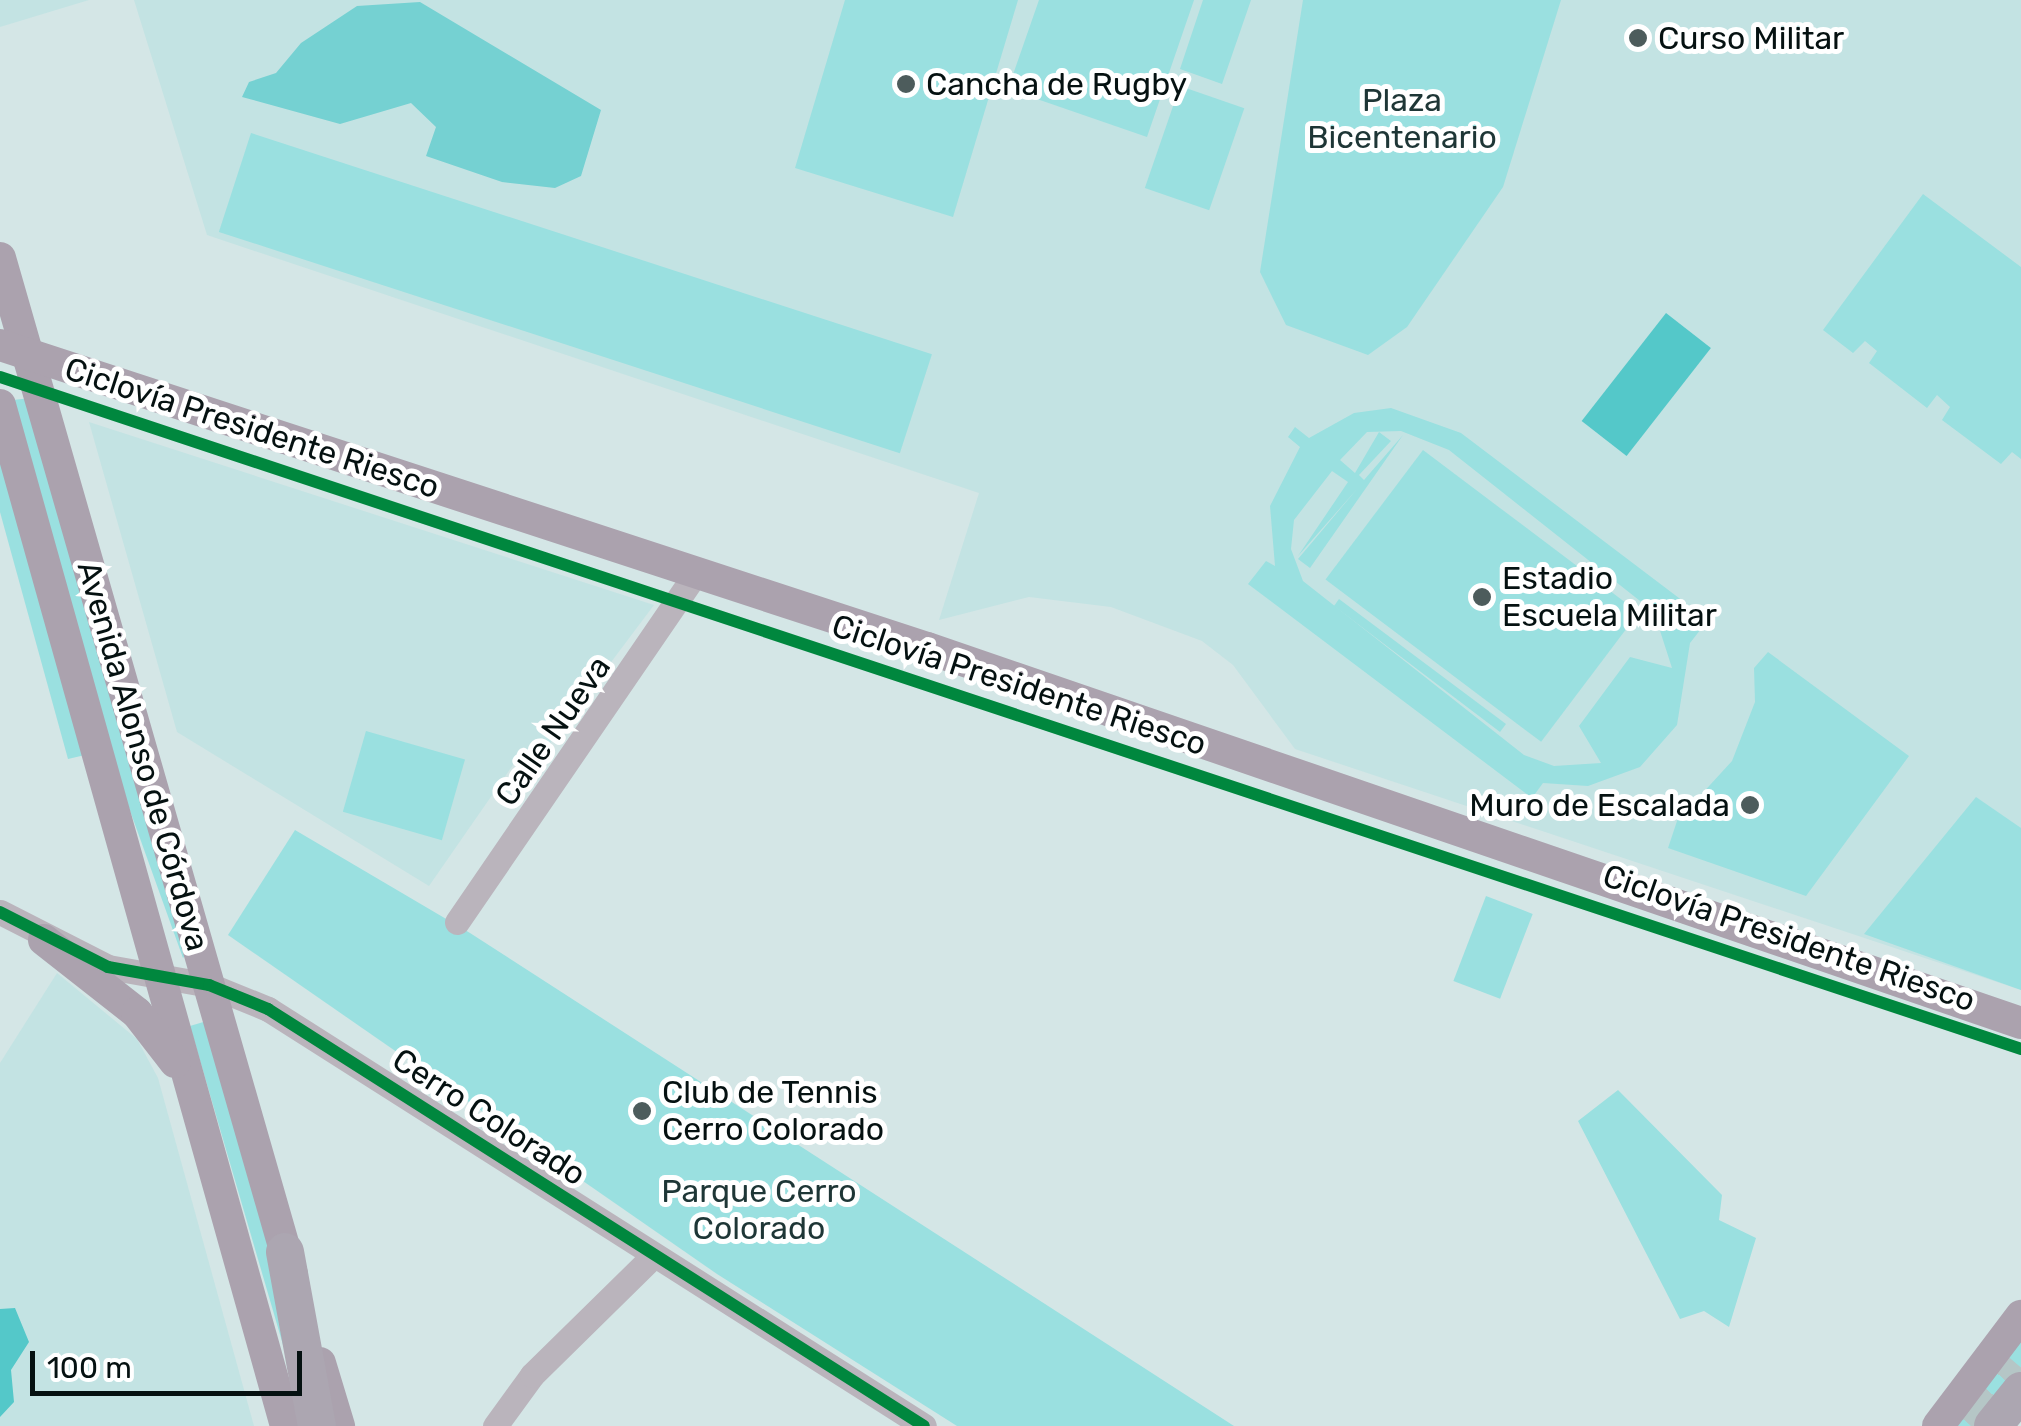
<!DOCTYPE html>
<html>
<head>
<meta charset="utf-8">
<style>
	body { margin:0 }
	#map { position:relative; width:2021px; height:1426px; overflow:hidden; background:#d4e6e6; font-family:Rubik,sans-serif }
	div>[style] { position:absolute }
	.built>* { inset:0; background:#c3e3e3 }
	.green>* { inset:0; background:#9ae0e0; transform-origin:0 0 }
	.forest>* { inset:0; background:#75d1d2 }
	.water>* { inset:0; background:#54c8c9; transform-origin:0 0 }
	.highway-tunnel>* { height:38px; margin-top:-19px; transform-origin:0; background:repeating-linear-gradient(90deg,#b5c6c6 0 38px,transparent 0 57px) }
	.minor>* { height:25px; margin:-12.5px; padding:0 12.5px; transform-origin:12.5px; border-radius:12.5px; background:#bab4bc }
	.major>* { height:32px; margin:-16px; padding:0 16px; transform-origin:16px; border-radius:16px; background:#aba2ae }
	.highway>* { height:38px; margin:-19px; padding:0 19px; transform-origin:19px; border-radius:19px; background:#aca6b1 }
	.cycleway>* { height:12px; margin:-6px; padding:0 6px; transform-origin:6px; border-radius:6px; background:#00873e }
	.dots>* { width:28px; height:28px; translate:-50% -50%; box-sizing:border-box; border:5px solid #fff; border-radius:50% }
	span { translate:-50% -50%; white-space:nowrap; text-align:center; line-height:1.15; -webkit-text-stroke:10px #fff; paint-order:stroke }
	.poi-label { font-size:32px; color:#051111 }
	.left { translate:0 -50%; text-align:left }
	.right { translate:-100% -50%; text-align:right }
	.park-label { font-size:32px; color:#1e3636 }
	.street-label { font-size:32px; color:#051111 }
	.scale { position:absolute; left:30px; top:1351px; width:272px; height:45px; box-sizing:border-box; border:5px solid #051111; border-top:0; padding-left:12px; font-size:30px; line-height:35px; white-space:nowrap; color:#051111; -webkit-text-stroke:8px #fff; paint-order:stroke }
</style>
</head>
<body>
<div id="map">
	<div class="built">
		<i style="clip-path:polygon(0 0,89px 0,0 27px)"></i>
		<i style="clip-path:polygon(134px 0,2021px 0,2021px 990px,1295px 749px,1233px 665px,1202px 641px,1111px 607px,1029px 597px,939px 620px,979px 493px,207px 235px)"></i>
		<i style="clip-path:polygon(89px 422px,654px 605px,536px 762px,515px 762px,429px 886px,177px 732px)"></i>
		<i style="clip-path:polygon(57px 973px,137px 1039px,158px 1078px,254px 1426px,0 1426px,0 1063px)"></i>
	</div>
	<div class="green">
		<i style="clip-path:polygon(845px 0,1018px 0,953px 217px,795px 168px)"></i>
		<i style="clip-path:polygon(1039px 0,1194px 0,1147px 137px,1008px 89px)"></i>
		<i style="clip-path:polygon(1203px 0,1251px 0,1222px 84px,1180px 69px)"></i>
		<i style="clip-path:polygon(1303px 0,1561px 0,1503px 187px,1407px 327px,1368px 355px,1286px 325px,1260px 272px)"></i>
		<i style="left:1180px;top:86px;width:68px;height:108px;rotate:19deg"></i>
		<i style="left:251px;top:133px;width:716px;height:104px;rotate:18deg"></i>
		<i style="clip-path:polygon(1923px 194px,2021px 267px,2021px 459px,2012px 452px,2001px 464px,1942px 420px,1950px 407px,1937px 395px,1927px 408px,1869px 363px,1877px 351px,1865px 341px,1853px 353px,1823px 330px)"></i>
		<i style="clip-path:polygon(31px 398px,191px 949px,183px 958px,128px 805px,13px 400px)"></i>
		<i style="clip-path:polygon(evenodd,1391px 408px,1461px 433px,1708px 620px,1690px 643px,1677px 725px,1640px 767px,1588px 786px,1543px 783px,1532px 798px,1248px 584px,1266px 561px,1275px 566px,1270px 506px,1300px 447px,1288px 437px,1295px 427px,1309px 438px,1354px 413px,1391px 408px,1401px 431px,1449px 450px,1654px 612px,1672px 668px,1630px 657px,1579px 726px,1601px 763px,1554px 766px,1524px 755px,1303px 581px,1291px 549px,1294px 520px,1332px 471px,1348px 482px,1298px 556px,1357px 489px,1298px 559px,1310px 568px,1403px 435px,1364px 480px,1359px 475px,1391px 441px,1379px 432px,1355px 473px,1340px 460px,1367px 432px,1401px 431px)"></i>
		<i style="clip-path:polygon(0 447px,85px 755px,68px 759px,0 512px)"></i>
		<i style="left:1423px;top:450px;width:270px;height:162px;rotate:37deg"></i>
		<i style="clip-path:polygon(1339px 599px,1506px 724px,1500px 732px,1334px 606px)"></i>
		<i style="clip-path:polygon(1768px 652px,1909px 756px,1806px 896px,1668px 848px,1677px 821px,1732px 761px,1755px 702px,1754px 668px)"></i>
		<i style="left:366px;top:731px;width:103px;height:84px;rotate:16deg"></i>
		<i style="clip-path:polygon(1976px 797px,2021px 828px,2021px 990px,1864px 934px)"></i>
		<i style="clip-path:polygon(295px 830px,470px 933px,1234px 1426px,957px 1426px,717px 1274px,228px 935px)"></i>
		<i style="left:1486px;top:896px;width:50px;height:91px;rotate:21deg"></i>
		<i style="clip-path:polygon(210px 1020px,279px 1258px,288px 1362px,190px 1026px)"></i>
		<i style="clip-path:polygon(1618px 1090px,1722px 1195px,1719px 1220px,1756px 1238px,1729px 1327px,1704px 1311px,1680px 1319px,1578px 1121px)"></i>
		<i style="clip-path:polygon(2021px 1337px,2021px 1380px,1985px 1426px,1957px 1426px)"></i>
	</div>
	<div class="forest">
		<i style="clip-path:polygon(420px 2px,601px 110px,581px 176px,555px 188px,502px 182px,426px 156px,436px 127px,411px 103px,340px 124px,242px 97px,249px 82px,276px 73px,301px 43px,357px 6px)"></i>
	</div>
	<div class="water">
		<i style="left:1666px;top:313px;width:57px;height:137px;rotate:38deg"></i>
		<i style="clip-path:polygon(15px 1308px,29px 1342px,11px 1370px,14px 1402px,0 1417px,0 1309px)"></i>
	</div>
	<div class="highway-tunnel">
		<i style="left:1971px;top:1426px;width:77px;rotate:-49.7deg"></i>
	</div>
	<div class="minor">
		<i style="left:0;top:912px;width:121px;rotate:27deg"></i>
		<i style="left:108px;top:967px;width:103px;rotate:10.1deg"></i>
		<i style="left:209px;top:985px;width:64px;rotate:22.1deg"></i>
		<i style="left:268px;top:1009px;width:777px;rotate:32.44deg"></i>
		<i style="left:457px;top:922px;width:423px;rotate:-55.6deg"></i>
		<i style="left:495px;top:1426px;width:63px;rotate:-54deg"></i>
		<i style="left:532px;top:1375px;width:171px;rotate:-44.5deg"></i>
	</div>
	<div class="major">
		<i style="left:0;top:258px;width:1057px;rotate:73.97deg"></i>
		<i style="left:0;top:345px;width:975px;rotate:18.1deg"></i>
		<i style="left:927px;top:648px;width:1156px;rotate:18.92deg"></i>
		<i style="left:0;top:405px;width:1060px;rotate:74.35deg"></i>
		<i style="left:44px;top:940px;width:118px;rotate:38.1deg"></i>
		<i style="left:137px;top:1013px;width:62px;rotate:52.2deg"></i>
		<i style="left:320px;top:1363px;width:66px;rotate:73.2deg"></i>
		<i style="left:1938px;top:1426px;width:138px;rotate:-53deg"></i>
	</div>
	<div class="highway">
		<i style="left:285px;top:1252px;width:177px;rotate:79.6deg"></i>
		<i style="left:1993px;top:1426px;width:45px;rotate:-51.3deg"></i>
	</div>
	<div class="cycleway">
		<i style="left:0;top:377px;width:2130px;rotate:18.39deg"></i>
		<i style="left:0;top:912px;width:121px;rotate:27deg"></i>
		<i style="left:108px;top:967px;width:103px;rotate:10.1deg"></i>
		<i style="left:209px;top:985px;width:64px;rotate:22.1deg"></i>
		<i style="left:268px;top:1009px;width:777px;rotate:32.44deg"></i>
	</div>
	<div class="dots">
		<i style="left:1638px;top:38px;background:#4d5c5c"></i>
		<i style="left:906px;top:84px;background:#4d5c5c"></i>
		<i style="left:1482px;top:597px;background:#4d5c5c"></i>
		<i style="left:1750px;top:805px;background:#4d5c5c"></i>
		<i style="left:642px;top:1111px;background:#4d5c5c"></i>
	</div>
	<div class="poi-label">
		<span class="left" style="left:1658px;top:38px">Curso Militar</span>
		<span class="left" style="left:926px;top:84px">Cancha de Rugby</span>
		<span class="left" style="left:1502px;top:597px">Estadio<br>Escuela Militar</span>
		<span class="right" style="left:1730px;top:805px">Muro de Escalada</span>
		<span class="left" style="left:662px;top:1111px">Club de Tennis<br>Cerro Colorado</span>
	</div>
	<div class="park-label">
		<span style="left:1402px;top:119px">Plaza<br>Bicentenario</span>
		<span style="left:759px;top:1210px">Parque Cerro<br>Colorado</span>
	</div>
	<div class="street-label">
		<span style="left:252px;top:428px;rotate:18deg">Ciclovía Presidente Riesco</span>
		<span style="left:1019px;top:685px;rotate:18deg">Ciclovía Presidente Riesco</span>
		<span style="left:553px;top:731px;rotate:-55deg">Calle Nueva</span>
		<span style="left:143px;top:756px;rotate:74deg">Avenida Alonso de Córdova</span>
		<span style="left:1789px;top:938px;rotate:19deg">Ciclovía Presidente Riesco</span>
		<span style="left:489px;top:1117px;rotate:33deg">Cerro Colorado</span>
	</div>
	<div class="scale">100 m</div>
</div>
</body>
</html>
